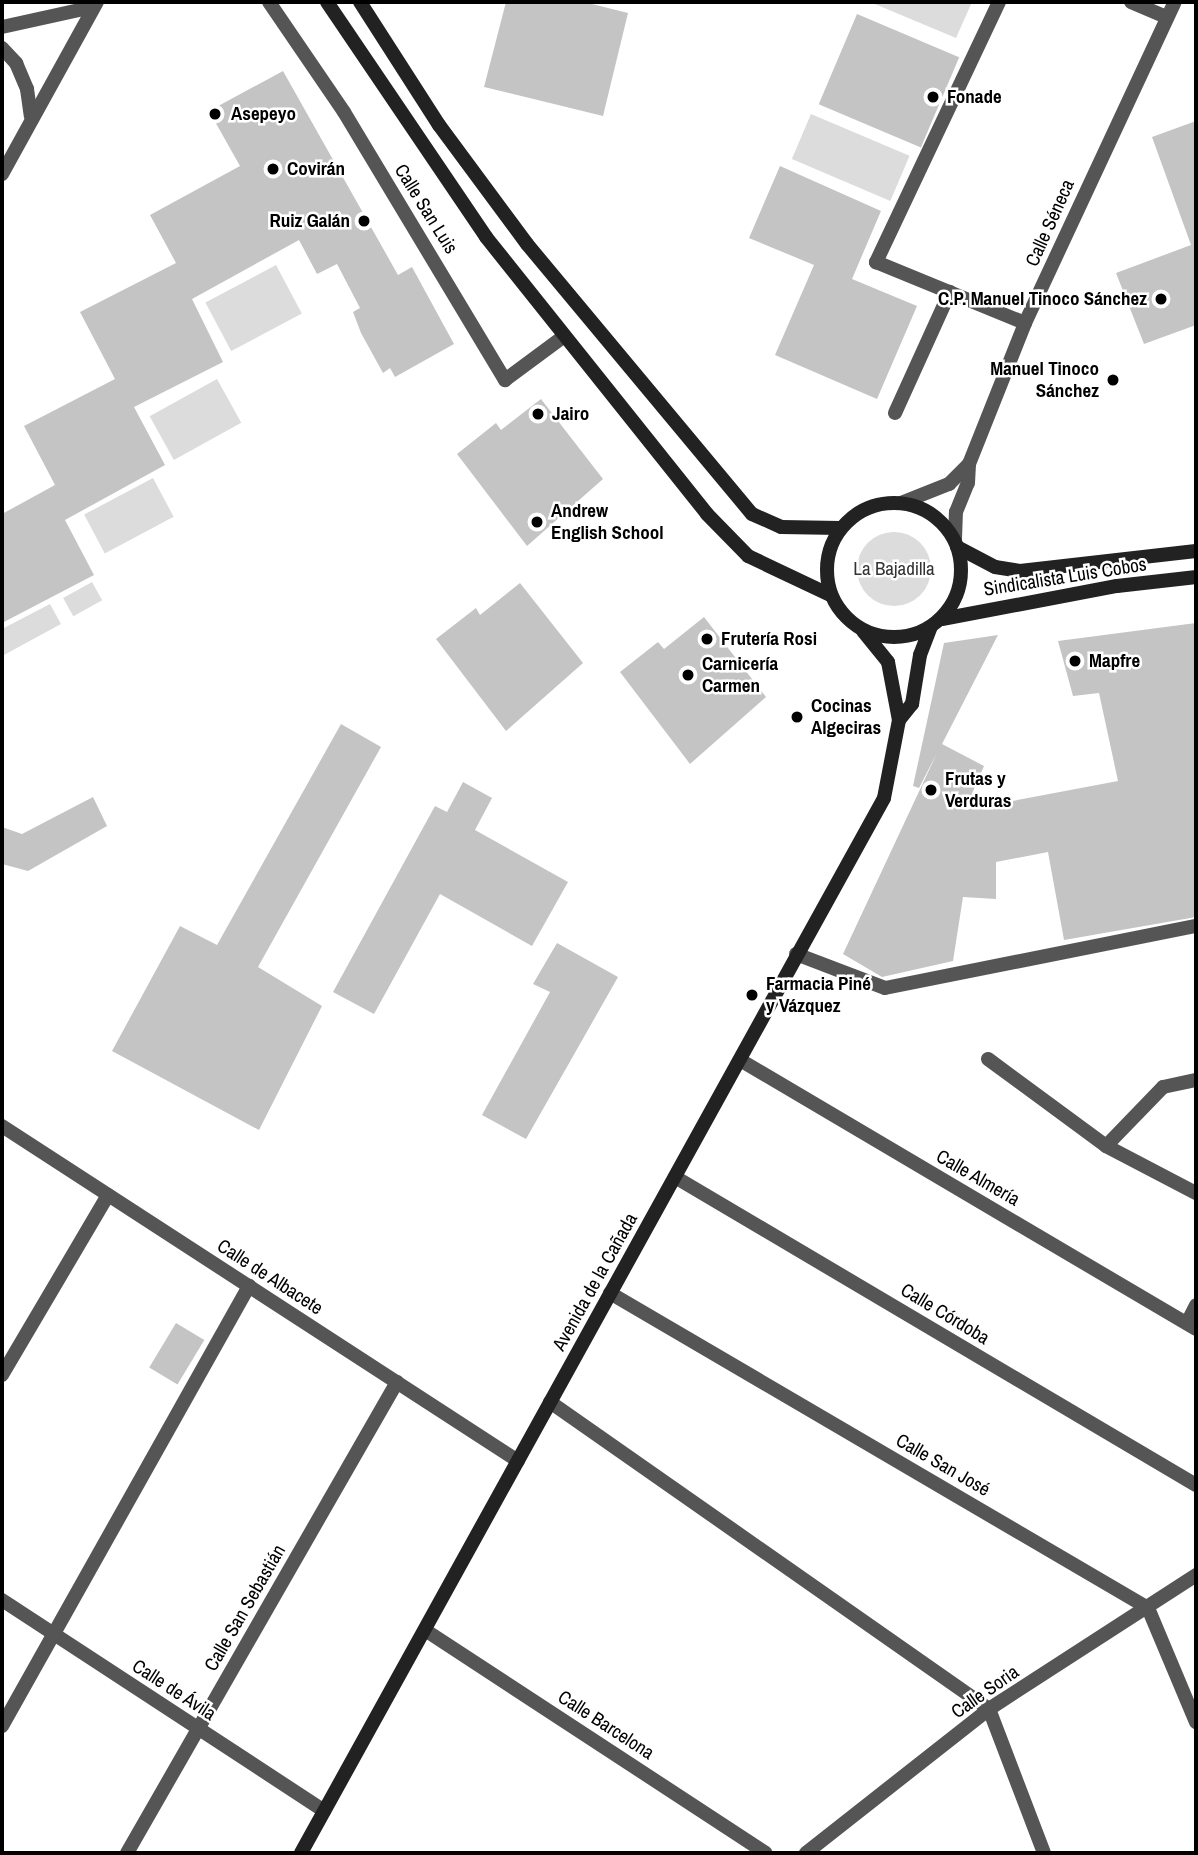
<!DOCTYPE html>
<html>
<head>
<meta charset="utf-8">
<style>
	body { margin:0 }
	#map { position:relative; width:1198px; height:1855px; overflow:hidden; background:#fff; font-family:"Archivo Narrow",sans-serif }
	div>[style] { position:absolute }
	.green>* { inset:0; background:#dcdcdc; transform-origin:0 0 }
	.round { border-radius:50% }
	.building>* { inset:0; background:#c4c4c4; transform-origin:0 0 }
	.street>* { height:14px; margin:-7px; padding:0 7px; transform-origin:7px; border-radius:7px; background:#555 }
	.secondary>* { height:14px; margin:-7px; padding:0 7px; transform-origin:7px; border-radius:7px; background:#222 }
	.secondary>.ring { margin:-7px; padding:0; box-sizing:content-box; background:none; border:14px solid #222; border-radius:50% }
	.dots>* { width:19px; height:19px; translate:-50% -50%; box-sizing:border-box; border:4px solid #fff; border-radius:50% }
	span { translate:-50% -50%; white-space:nowrap; text-align:center; line-height:1.15; -webkit-text-stroke:5px #fff; paint-order:stroke }
	.poi-label { font-size:19px; color:#000; font-weight:700 }
	.left { translate:0 -50%; text-align:left }
	.right { translate:-100% -50%; text-align:right }
	.street-label { font-size:19px; color:#000 }
	.park-label { font-size:19px; color:#333 }
	.frame { position:absolute; inset:0; border:4px solid #000; pointer-events:none }
</style>
</head>
<body>
<div id="map">
	<div class="green">
		<i style="clip-path:polygon(870px 2px,972px 2px,956px 38px)"></i>
		<i style="left:811px;top:114px;width:107px;height:49px;rotate:23deg"></i>
		<i style="left:276px;top:265px;width:55px;height:80px;rotate:62deg"></i>
		<i style="left:217px;top:379px;width:50px;height:77px;rotate:61deg"></i>
		<i style="left:153px;top:478px;width:44px;height:78px;rotate:62deg"></i>
		<i class="round" style="left:857px;top:532px;width:74px;height:74px"></i>
		<i style="left:92px;top:582px;width:21px;height:33px;rotate:61deg"></i>
		<i style="clip-path:polygon(50px 604px,61px 624px,2px 656px,2px 629px)"></i>
	</div>
	<div class="building">
		<i style="clip-path:polygon(506px 2px,584px 2px,628px 13px,603px 116px,484px 87px)"></i>
		<i style="left:857px;top:14px;width:111px;height:98px;rotate:23deg"></i>
		<i style="clip-path:polygon(283px 71px,398px 275px,412px 267px,454px 344px,395px 377px,390px 368px,383px 373px,361px 333px,353px 312px,360px 308px,337px 264px,317px 274px,299px 240px,192px 299px,223px 362px,134px 407px,165px 465px,65px 520px,94px 575px,2px 623px,2px 514px,55px 485px,24px 426px,115px 379px,80px 312px,176px 263px,150px 215px,240px 166px,209px 111px)"></i>
		<i style="clip-path:polygon(1196px 121px,1196px 325px,1144px 344px,1116px 273px,1191px 245px,1152px 137px)"></i>
		<i style="clip-path:polygon(780px 166px,881px 211px,852px 279px,917px 306px,877px 399px,775px 355px,814px 265px,749px 238px)"></i>
		<i style="clip-path:polygon(541px 399px,603px 479px,527px 546px,457px 454px,496px 423px,501px 430px)"></i>
		<i style="clip-path:polygon(520px 583px,583px 663px,506px 731px,436px 639px,476px 608px,480px 615px)"></i>
		<i style="clip-path:polygon(704px 617px,766px 697px,690px 764px,620px 672px,658px 642px,664px 649px)"></i>
		<i style="clip-path:polygon(1196px 623px,1196px 917px,1064px 940px,1048px 852px,996px 862px,996px 899px,963px 897px,953px 961px,882px 977px,843px 954px,937px 753px,919px 788px,913px 786px,944px 643px,998px 635px,942px 744px,984px 766px,965px 810px,1118px 781px,1099px 693px,1073px 696px,1058px 641px)"></i>
		<i style="clip-path:polygon(341px 724px,381px 747px,258px 967px,322px 1006px,259px 1130px,112px 1051px,180px 926px,217px 945px)"></i>
		<i style="clip-path:polygon(463px 782px,492px 798px,475px 830px,568px 882px,532px 946px,440px 894px,374px 1014px,333px 992px,435px 806px,447px 812px)"></i>
		<i style="clip-path:polygon(93px 797px,107px 826px,28px 871px,2px 864px,2px 827px,22px 834px)"></i>
		<i style="clip-path:polygon(557px 943px,618px 977px,526px 1139px,482px 1115px,550px 992px,533px 984px)"></i>
		<i style="left:176px;top:1323px;width:33px;height:52px;rotate:31deg"></i>
	</div>
	<div class="street">
		<i style="left:269px;top:2px;width:133px;rotate:55.7deg"></i>
		<i style="left:344px;top:112px;width:313px;rotate:59deg"></i>
		<i style="left:505px;top:380px;width:72px;rotate:-36.6deg"></i>
		<i style="left:999px;top:2px;width:288px;rotate:115.3deg"></i>
		<i style="left:876px;top:262px;width:161px;rotate:22.3deg"></i>
		<i style="left:1131px;top:2px;width:39px;rotate:23deg"></i>
		<i style="left:2px;top:27px;width:93px;rotate:-12.4deg"></i>
		<i style="left:2px;top:48px;width:21px;rotate:47deg"></i>
		<i style="left:16px;top:63px;width:28px;rotate:67deg"></i>
		<i style="left:27px;top:89px;width:27px;rotate:82deg"></i>
		<i style="left:2px;top:174px;width:196px;rotate:-61.1deg"></i>
		<i style="left:895px;top:413px;width:133px;rotate:-65.6deg"></i>
		<i style="left:901px;top:503px;width:52px;rotate:-21.6deg"></i>
		<i style="left:949px;top:484px;width:28px;rotate:-45deg"></i>
		<i style="left:955px;top:539px;width:27px;rotate:-88deg"></i>
		<i style="left:956px;top:512px;width:31px;rotate:-68deg"></i>
		<i style="left:968px;top:483px;width:19px;rotate:-87deg"></i>
		<i style="left:969px;top:464px;width:152px;rotate:-68.3deg"></i>
		<i style="left:1025px;top:323px;width:354px;rotate:-65deg"></i>
		<i style="left:796px;top:954px;width:95px;rotate:20.9deg"></i>
		<i style="left:885px;top:988px;width:317px;rotate:-11.3deg"></i>
		<i style="left:988px;top:1059px;width:147px;rotate:36.4deg"></i>
		<i style="left:1106px;top:1146px;width:102px;rotate:27.6deg"></i>
		<i style="left:740px;top:1060px;width:529px;rotate:30.54deg"></i>
		<i style="left:2px;top:1126px;width:615px;rotate:32.99deg"></i>
		<i style="left:1106px;top:1146px;width:82px;rotate:-46deg"></i>
		<i style="left:1163px;top:1087px;width:34px;rotate:-12deg"></i>
		<i style="left:675px;top:1177px;width:605px;rotate:30.59deg"></i>
		<i style="left:610px;top:1293px;width:623px;rotate:30.35deg"></i>
		<i style="left:1148px;top:1608px;width:124px;rotate:67.2deg"></i>
		<i style="left:1187px;top:1323px;width:20px;rotate:-63deg"></i>
		<i style="left:2px;top:1375px;width:209px;rotate:-59.5deg"></i>
		<i style="left:550px;top:1402px;width:536px;rotate:34.97deg"></i>
		<i style="left:989px;top:1709px;width:154px;rotate:69.1deg"></i>
		<i style="left:2px;top:1600px;width:385px;rotate:33.2deg"></i>
		<i style="left:425px;top:1630px;width:407px;rotate:33.2deg"></i>
		<i style="left:2px;top:1726px;width:505px;rotate:-60.69deg"></i>
		<i style="left:127px;top:1853px;width:543px;rotate:-60.18deg"></i>
		<i style="left:806px;top:1853px;width:233px;rotate:-38.2deg"></i>
		<i style="left:989px;top:1709px;width:247px;rotate:-32.9deg"></i>
	</div>
	<div class="secondary">
		<i style="left:327px;top:2px;width:284px;rotate:55.9deg"></i>
		<i style="left:486px;top:237px;width:354px;rotate:51.4deg"></i>
		<i style="left:707px;top:514px;width:59px;rotate:45.7deg"></i>
		<i style="left:748px;top:556px;width:91px;rotate:25.4deg"></i>
		<i style="left:360px;top:2px;width:146px;rotate:57.3deg"></i>
		<i style="left:439px;top:125px;width:148px;rotate:53.5deg"></i>
		<i style="left:527px;top:244px;width:351px;rotate:50.2deg"></i>
		<i style="left:752px;top:514px;width:32px;rotate:24deg"></i>
		<i style="left:781px;top:527px;width:59px;rotate:1deg"></i>
		<i class="ring" style="left:827px;top:503px;width:120px;height:120px"></i>
		<i style="left:957px;top:547px;width:43px;rotate:27.8deg"></i>
		<i style="left:995px;top:567px;width:25px;rotate:9deg"></i>
		<i style="left:1020px;top:571px;width:177px;rotate:-6.5deg"></i>
		<i style="left:942px;top:619px;width:178px;rotate:-10.7deg"></i>
		<i style="left:1117px;top:586px;width:80px;rotate:-6.5deg"></i>
		<i style="left:863px;top:631px;width:40px;rotate:51deg"></i>
		<i style="left:888px;top:662px;width:59px;rotate:79.3deg"></i>
		<i style="left:301px;top:1853px;width:1205px;rotate:-61.07deg"></i>
		<i style="left:884px;top:798px;width:79px;rotate:-79.1deg"></i>
		<i style="left:899px;top:720px;width:21px;rotate:-51deg"></i>
		<i style="left:912px;top:704px;width:50px;rotate:-80.7deg"></i>
		<i style="left:920px;top:655px;width:30px;rotate:-69deg"></i>
	</div>
	<div class="dots">
		<i style="left:933px;top:97px;background:#000"></i>
		<i style="left:215px;top:114px;background:#000"></i>
		<i style="left:273px;top:169px;background:#000"></i>
		<i style="left:364px;top:221px;background:#000"></i>
		<i style="left:1161px;top:299px;background:#000"></i>
		<i style="left:1113px;top:380px;background:#000"></i>
		<i style="left:538px;top:414px;background:#000"></i>
		<i style="left:537px;top:522px;background:#000"></i>
		<i style="left:707px;top:639px;background:#000"></i>
		<i style="left:1075px;top:661px;background:#000"></i>
		<i style="left:688px;top:675px;background:#000"></i>
		<i style="left:797px;top:717px;background:#000"></i>
		<i style="left:931px;top:790px;background:#000"></i>
		<i style="left:752px;top:995px;background:#000"></i>
	</div>
	<div class="poi-label">
		<span class="left" style="left:947px;top:97px">Fonade</span>
		<span class="left" style="left:231px;top:114px">Asepeyo</span>
		<span class="left" style="left:287px;top:169px">Covirán</span>
		<span class="right" style="left:350px;top:221px">Ruiz Galán</span>
		<span class="right" style="left:1147px;top:299px">C.P. Manuel Tinoco Sánchez</span>
		<span class="right" style="left:1099px;top:380px">Manuel Tinoco<br>Sánchez</span>
		<span class="left" style="left:552px;top:414px">Jairo</span>
		<span class="left" style="left:551px;top:522px">Andrew<br>English School</span>
		<span class="left" style="left:721px;top:639px">Frutería Rosi</span>
		<span class="left" style="left:1089px;top:661px">Mapfre</span>
		<span class="left" style="left:702px;top:675px">Carnicería<br>Carmen</span>
		<span class="left" style="left:811px;top:717px">Cocinas<br>Algeciras</span>
		<span class="left" style="left:945px;top:790px">Frutas y<br>Verduras</span>
		<span class="left" style="left:766px;top:995px">Farmacia Piné<br>y Vázquez</span>
	</div>
	<div class="street-label">
		<span style="left:426px;top:209px;rotate:58deg">Calle San Luis</span>
		<span style="left:1050px;top:223px;rotate:-66deg">Calle Séneca</span>
		<span style="left:1065px;top:577px;rotate:-9deg">Sindicalista Luis Cobos</span>
		<span style="left:978px;top:1178px;rotate:30deg">Calle Almería</span>
		<span style="left:270px;top:1277px;rotate:33deg">Calle de Albacete</span>
		<span style="left:595px;top:1282px;rotate:-61deg">Avenida de la Cañada</span>
		<span style="left:945px;top:1314px;rotate:31deg">Calle Córdoba</span>
		<span style="left:943px;top:1465px;rotate:30deg">Calle San José</span>
		<span style="left:245px;top:1608px;rotate:-60deg">Calle San Sebastián</span>
		<span style="left:174px;top:1690px;rotate:33deg">Calle de Ávila</span>
		<span style="left:985px;top:1692px;rotate:-35deg">Calle Soria</span>
		<span style="left:606px;top:1725px;rotate:33deg">Calle Barcelona</span>
	</div>
	<div class="park-label">
		<span style="left:894px;top:569px">La Bajadilla</span>
	</div>
	<div class="frame"></div>
</div>
</body>
</html>
